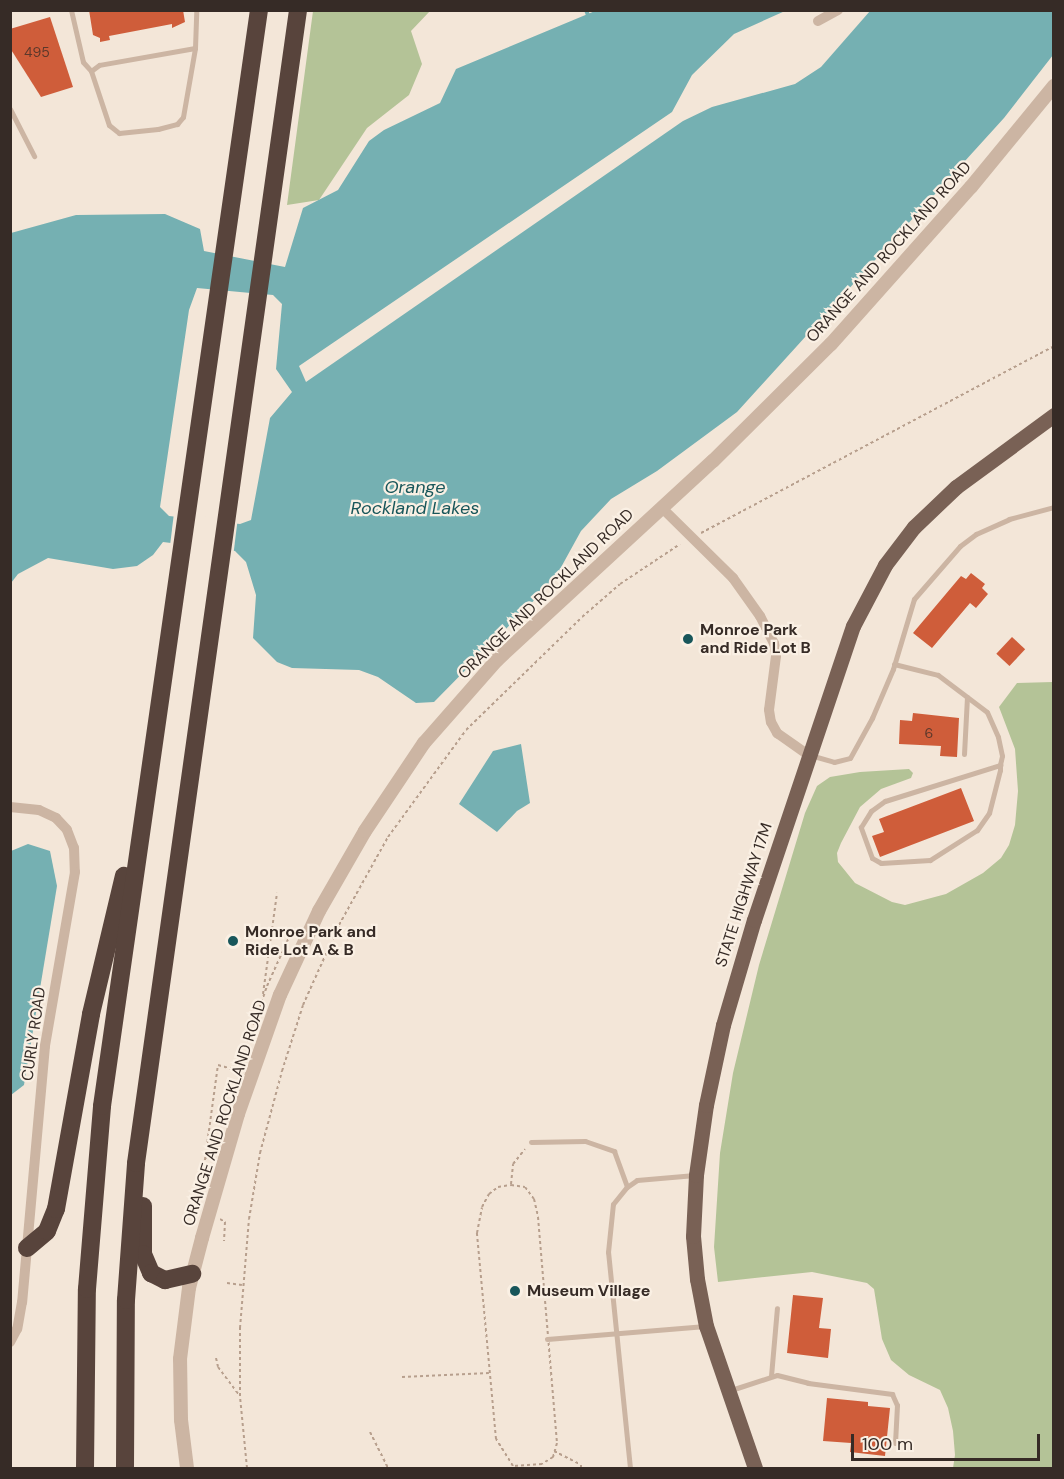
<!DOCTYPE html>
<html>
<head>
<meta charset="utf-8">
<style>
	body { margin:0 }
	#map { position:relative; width:1064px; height:1479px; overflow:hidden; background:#f3e6d8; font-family:"DM Sans",sans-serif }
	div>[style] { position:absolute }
	.green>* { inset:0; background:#b4c397 }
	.water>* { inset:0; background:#75b0b2 }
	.pier>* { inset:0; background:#f3e6d8; transform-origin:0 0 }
	.stream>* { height:4px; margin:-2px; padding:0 2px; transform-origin:2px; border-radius:2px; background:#75b0b2 }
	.building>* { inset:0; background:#cf5d3a; transform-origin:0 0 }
	.path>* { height:2px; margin-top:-1px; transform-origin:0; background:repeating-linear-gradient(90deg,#b79f8d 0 3px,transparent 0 6px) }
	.service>* { height:5px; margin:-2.5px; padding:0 2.5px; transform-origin:2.5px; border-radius:2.5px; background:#ccb5a3 }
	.minor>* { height:10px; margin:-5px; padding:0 5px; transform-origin:5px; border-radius:5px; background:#ccb5a3 }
	.tertiary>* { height:14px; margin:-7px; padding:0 7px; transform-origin:7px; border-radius:7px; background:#ccb5a3 }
	.primary>* { height:15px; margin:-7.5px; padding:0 7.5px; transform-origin:7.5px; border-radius:7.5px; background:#796155 }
	.motorway>* { height:18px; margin:-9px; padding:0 9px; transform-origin:9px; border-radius:9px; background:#58443c }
	.dots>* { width:16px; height:16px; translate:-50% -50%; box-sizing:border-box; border:3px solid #faf0e4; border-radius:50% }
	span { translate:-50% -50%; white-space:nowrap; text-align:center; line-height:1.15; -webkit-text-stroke:4.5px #faf0e4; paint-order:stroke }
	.number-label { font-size:14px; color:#5c382b }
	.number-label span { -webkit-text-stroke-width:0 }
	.street-label { font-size:16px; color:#362b26 }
	.poi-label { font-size:16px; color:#362b26; font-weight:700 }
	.left { translate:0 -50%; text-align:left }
	.water-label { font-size:18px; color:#18565a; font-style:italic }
	.frame { position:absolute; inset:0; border:12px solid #362b26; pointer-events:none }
	.scale { position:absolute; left:851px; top:1434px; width:189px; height:27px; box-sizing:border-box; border:3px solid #362b26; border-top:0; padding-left:8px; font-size:18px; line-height:21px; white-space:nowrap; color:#362b26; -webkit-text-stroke:4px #faf0e4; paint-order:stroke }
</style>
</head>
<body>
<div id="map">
	<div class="green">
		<i style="clip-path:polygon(313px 11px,430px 11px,411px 31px,422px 64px,409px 95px,367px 128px,319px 200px,287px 205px)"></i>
		<i style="clip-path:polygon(1053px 682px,1053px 1468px,953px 1468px,955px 1455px,953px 1431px,948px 1408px,940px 1390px,909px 1375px,891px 1360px,882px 1339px,874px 1289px,867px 1283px,812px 1272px,718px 1282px,714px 1247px,720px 1153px,733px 1073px,759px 965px,805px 813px,817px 786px,830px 777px,860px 772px,909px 769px,913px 773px,911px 778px,881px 789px,860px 807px,841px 843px,837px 853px,838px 862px,855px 883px,892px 902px,905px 905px,946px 894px,983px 873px,1001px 858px,1009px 845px,1015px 825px,1018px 791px,1015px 749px,999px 707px,1017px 683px)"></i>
	</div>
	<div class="water">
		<i style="clip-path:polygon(evenodd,595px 11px,785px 11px,734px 34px,692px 75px,672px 112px,299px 366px,306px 382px,683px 121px,712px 107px,795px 84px,821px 67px,870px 11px,1053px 11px,1053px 55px,1004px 118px,737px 412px,657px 471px,611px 499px,581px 531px,554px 580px,434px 702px,416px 703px,378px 677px,359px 670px,292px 668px,277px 662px,253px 638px,256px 595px,246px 562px,235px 551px,163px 542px,153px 555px,137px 566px,113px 569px,48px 558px,18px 574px,11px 583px,11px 233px,76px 215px,165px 214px,200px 229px,204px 251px,285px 267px,303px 208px,338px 190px,369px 141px,384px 130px,440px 103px,456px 69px,595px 11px,197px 288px,273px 295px,282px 304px,276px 369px,292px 392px,270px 418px,251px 520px,240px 524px,169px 516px,160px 507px,189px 310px,197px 288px)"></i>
		<i style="clip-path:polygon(521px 744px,530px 803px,517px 811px,497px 832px,459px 804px,493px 751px)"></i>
		<i style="clip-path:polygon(28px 844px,50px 851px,57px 886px,24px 1085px,11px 1095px,11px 851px)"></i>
	</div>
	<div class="pier">
		<i style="left:174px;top:513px;width:64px;height:33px;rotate:7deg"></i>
	</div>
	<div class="stream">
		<i style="left:586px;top:10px;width:5px;rotate:68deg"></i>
	</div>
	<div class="building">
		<i style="clip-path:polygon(89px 10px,183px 10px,185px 22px,172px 28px,172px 24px,109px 36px,110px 40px,100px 42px,100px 38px,93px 35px)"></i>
		<i style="clip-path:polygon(50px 17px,73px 87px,41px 97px,10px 48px,10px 29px)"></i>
		<i style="clip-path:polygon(971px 573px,985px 584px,982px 588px,988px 594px,976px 608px,970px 603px,932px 648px,913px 633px,961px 576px,966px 579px)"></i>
		<i style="left:1012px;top:637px;width:18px;height:23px;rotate:43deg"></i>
		<i style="clip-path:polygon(913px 713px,959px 718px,957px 757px,940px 756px,941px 746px,899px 744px,900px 720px,912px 721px)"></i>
		<i style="clip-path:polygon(961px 788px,974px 821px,880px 857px,872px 836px,884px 832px,879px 819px)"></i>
		<i style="clip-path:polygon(793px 1295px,823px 1298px,819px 1328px,831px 1329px,828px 1358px,787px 1353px)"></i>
		<i style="clip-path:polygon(827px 1398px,868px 1402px,868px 1406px,890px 1408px,885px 1456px,850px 1452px,851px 1443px,823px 1441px)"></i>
	</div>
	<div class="path">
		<i style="left:701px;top:533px;width:399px;rotate:-27.9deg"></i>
		<i style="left:263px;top:994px;width:102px;rotate:-82.1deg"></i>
		<i style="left:248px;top:1042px;width:59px;rotate:-71.3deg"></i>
		<i style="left:267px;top:986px;width:56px;rotate:-65.7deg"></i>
		<i style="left:205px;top:1158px;width:5px;rotate:-22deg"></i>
		<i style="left:210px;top:1156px;width:21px;rotate:-71deg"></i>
		<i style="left:511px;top:1184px;width:20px;rotate:-84deg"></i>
		<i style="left:513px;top:1164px;width:19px;rotate:-51deg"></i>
		<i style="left:511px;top:1185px;width:14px;rotate:8deg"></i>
		<i style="left:525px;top:1187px;width:15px;rotate:53deg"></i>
		<i style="left:534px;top:1199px;width:18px;rotate:77deg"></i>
		<i style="left:538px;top:1217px;width:227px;rotate:85.2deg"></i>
		<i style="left:557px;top:1443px;width:15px;rotate:106deg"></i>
		<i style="left:553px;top:1457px;width:13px;rotate:148deg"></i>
		<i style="left:542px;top:1464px;width:29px;rotate:176deg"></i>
		<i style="left:513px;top:1466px;width:32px;rotate:-122deg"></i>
		<i style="left:496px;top:1439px;width:207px;rotate:-95.3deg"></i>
		<i style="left:477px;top:1233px;width:26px;rotate:-79deg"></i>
		<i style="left:482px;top:1207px;width:15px;rotate:-62deg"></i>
		<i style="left:489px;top:1194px;width:11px;rotate:-38deg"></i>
		<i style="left:498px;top:1187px;width:13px;rotate:-9deg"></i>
		<i style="left:200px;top:1196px;width:132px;rotate:-82.2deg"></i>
		<i style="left:218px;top:1065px;width:22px;rotate:16deg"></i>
		<i style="left:220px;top:1219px;width:6px;rotate:31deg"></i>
		<i style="left:225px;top:1222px;width:19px;rotate:93deg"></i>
		<i style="left:227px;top:1283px;width:15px;rotate:8deg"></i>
		<i style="left:216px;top:1358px;width:9px;rotate:77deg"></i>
		<i style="left:218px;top:1367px;width:36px;rotate:53deg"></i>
		<i style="left:402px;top:1377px;width:87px;rotate:-2.6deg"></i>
		<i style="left:370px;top:1432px;width:40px;rotate:63.4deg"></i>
		<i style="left:554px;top:1451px;width:30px;rotate:27deg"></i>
		<i style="left:581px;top:1465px;width:3px;rotate:90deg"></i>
		<i style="left:247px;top:1468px;width:72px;rotate:-95.6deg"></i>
		<i style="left:240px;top:1396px;width:68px;rotate:-90deg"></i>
		<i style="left:240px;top:1328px;width:109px;rotate:-85.3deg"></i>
		<i style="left:249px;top:1219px;width:67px;rotate:-80.5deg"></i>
		<i style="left:260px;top:1153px;width:85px;rotate:-75deg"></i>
		<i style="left:282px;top:1071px;width:69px;rotate:-72.3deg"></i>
		<i style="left:303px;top:1005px;width:88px;rotate:-65.8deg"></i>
		<i style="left:339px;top:925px;width:101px;rotate:-60.9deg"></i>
		<i style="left:388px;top:837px;width:132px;rotate:-53.9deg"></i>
		<i style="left:466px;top:730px;width:162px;rotate:-44.2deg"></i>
		<i style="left:582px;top:617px;width:50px;rotate:-41deg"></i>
		<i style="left:620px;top:584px;width:72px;rotate:-33.7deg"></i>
	</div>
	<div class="service">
		<i style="left:71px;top:10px;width:53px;rotate:77deg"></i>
		<i style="left:83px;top:62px;width:12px;rotate:48deg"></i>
		<i style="left:195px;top:48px;width:97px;rotate:170deg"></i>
		<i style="left:99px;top:65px;width:10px;rotate:143deg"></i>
		<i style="left:91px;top:71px;width:57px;rotate:71.6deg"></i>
		<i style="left:109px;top:125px;width:13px;rotate:39deg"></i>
		<i style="left:119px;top:133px;width:39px;rotate:-6deg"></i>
		<i style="left:158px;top:129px;width:20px;rotate:-15deg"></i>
		<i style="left:177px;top:124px;width:9px;rotate:-49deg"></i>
		<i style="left:183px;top:117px;width:70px;rotate:-80.1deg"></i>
		<i style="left:195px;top:48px;width:38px;rotate:-88deg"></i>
		<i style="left:10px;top:109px;width:53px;rotate:62.9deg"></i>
		<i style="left:894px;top:664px;width:45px;rotate:14deg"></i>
		<i style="left:938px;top:675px;width:61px;rotate:37.1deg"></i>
		<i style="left:987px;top:712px;width:27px;rotate:66deg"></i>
		<i style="left:998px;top:737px;width:19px;rotate:78deg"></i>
		<i style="left:1002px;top:756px;width:9px;rotate:103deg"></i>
		<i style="left:1000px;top:765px;width:5px;rotate:90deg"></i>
		<i style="left:1000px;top:770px;width:44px;rotate:104.3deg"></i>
		<i style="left:989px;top:813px;width:21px;rotate:125deg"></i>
		<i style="left:977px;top:830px;width:56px;rotate:147.4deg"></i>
		<i style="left:930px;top:860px;width:49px;rotate:176.5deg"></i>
		<i style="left:881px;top:863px;width:10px;rotate:-151deg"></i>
		<i style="left:872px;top:858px;width:33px;rotate:-110deg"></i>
		<i style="left:861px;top:827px;width:19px;rotate:-58deg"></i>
		<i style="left:871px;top:811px;width:17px;rotate:-36deg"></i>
		<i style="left:885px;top:801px;width:121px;rotate:-17.4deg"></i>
		<i style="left:964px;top:754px;width:57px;rotate:-87deg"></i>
		<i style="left:810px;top:755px;width:25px;rotate:16deg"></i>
		<i style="left:834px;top:762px;width:16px;rotate:-14deg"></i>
		<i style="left:850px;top:758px;width:46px;rotate:-61.2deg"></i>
		<i style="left:872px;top:718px;width:53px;rotate:-66.8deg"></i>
		<i style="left:893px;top:669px;width:73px;rotate:-73.3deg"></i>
		<i style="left:914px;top:599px;width:70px;rotate:-49deg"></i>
		<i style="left:960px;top:546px;width:20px;rotate:-37deg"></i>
		<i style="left:976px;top:534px;width:36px;rotate:-24deg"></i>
		<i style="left:1009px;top:519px;width:47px;rotate:-14.9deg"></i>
		<i style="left:531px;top:1142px;width:54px;rotate:-1.1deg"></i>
		<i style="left:585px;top:1141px;width:31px;rotate:19deg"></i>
		<i style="left:614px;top:1151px;width:38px;rotate:70deg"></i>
		<i style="left:547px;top:1339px;width:159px;rotate:-4.7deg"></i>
		<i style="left:771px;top:1376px;width:68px;rotate:-85deg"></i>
		<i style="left:731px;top:1390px;width:48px;rotate:-18.1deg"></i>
		<i style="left:777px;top:1375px;width:32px;rotate:14deg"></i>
		<i style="left:808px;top:1383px;width:85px;rotate:7.5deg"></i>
		<i style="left:892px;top:1394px;width:12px;rotate:66deg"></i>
		<i style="left:897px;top:1405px;width:38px;rotate:93deg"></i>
		<i style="left:630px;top:1468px;width:217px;rotate:-95.8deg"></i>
		<i style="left:608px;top:1252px;width:48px;rotate:-84.1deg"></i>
		<i style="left:613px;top:1204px;width:22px;rotate:-51deg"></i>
		<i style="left:627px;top:1187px;width:12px;rotate:-35deg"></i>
		<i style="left:637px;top:1180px;width:58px;rotate:-4.9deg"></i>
	</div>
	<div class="minor">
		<i style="left:818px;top:21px;width:23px;rotate:-29deg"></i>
		<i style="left:661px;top:507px;width:101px;rotate:44.6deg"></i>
		<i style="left:733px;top:578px;width:47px;rotate:54.6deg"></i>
		<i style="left:760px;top:616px;width:30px;rotate:63deg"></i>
		<i style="left:774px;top:643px;width:13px;rotate:81deg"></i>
		<i style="left:776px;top:656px;width:54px;rotate:97.4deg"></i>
		<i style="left:769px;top:710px;width:12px;rotate:81deg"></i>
		<i style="left:771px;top:722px;width:13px;rotate:61deg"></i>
		<i style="left:777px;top:733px;width:38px;rotate:35deg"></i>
		<i style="left:10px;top:807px;width:29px;rotate:6deg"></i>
		<i style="left:39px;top:810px;width:19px;rotate:25deg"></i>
		<i style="left:56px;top:818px;width:16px;rotate:47deg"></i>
		<i style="left:67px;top:830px;width:19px;rotate:69deg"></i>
		<i style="left:74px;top:848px;width:24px;rotate:88deg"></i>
		<i style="left:75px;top:872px;width:177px;rotate:99.8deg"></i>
		<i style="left:45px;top:1046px;width:257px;rotate:95.1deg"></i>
		<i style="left:22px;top:1302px;width:27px;rotate:100deg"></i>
		<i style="left:17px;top:1329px;width:15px;rotate:118deg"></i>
	</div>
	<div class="tertiary">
		<i style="left:187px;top:1468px;width:48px;rotate:-97.1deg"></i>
		<i style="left:181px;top:1420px;width:61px;rotate:-90.9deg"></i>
		<i style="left:180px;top:1359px;width:72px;rotate:-82.8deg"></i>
		<i style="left:189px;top:1288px;width:52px;rotate:-75.4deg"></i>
		<i style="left:202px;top:1238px;width:129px;rotate:-73.8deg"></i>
		<i style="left:238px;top:1114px;width:126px;rotate:-70.6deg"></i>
		<i style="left:280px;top:995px;width:93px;rotate:-65.1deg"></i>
		<i style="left:319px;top:911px;width:92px;rotate:-60.1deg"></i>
		<i style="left:365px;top:831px;width:106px;rotate:-56.2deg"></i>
		<i style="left:424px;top:743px;width:111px;rotate:-48.7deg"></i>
		<i style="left:497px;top:660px;width:294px;rotate:-42.7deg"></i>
		<i style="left:713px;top:461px;width:166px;rotate:-44.8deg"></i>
		<i style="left:831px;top:344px;width:210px;rotate:-48.3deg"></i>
		<i style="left:971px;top:187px;width:131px;rotate:-50.6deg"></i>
	</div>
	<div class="primary">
		<i style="left:755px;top:1468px;width:150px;rotate:-109deg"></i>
		<i style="left:706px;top:1326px;width:48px;rotate:-100.8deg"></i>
		<i style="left:697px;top:1279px;width:43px;rotate:-95.3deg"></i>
		<i style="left:693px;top:1236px;width:61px;rotate:-87.2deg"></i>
		<i style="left:696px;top:1175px;width:71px;rotate:-81.9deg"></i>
		<i style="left:706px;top:1105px;width:82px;rotate:-78deg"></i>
		<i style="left:723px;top:1025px;width:109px;rotate:-73.6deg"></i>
		<i style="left:754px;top:920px;width:310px;rotate:-71.4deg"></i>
		<i style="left:853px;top:626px;width:69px;rotate:-62.3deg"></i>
		<i style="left:885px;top:565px;width:48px;rotate:-52.7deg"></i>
		<i style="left:914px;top:527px;width:58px;rotate:-43.6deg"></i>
		<i style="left:956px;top:487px;width:122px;rotate:-36.3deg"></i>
	</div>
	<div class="motorway">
		<i style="left:143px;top:1206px;width:48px;rotate:90deg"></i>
		<i style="left:143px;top:1254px;width:21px;rotate:67deg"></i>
		<i style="left:151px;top:1273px;width:16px;rotate:27deg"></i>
		<i style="left:165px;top:1280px;width:28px;rotate:-13deg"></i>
		<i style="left:27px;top:1248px;width:26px;rotate:-40deg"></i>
		<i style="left:47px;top:1231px;width:24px;rotate:-68deg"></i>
		<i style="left:56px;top:1209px;width:198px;rotate:-79.8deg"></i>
		<i style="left:91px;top:1014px;width:142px;rotate:-76.6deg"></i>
		<i style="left:85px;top:1468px;width:179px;rotate:-89.4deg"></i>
		<i style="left:87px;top:1289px;width:184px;rotate:-85.3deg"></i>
		<i style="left:102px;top:1106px;width:1107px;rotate:-81.85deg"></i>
		<i style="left:125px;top:1468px;width:168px;rotate:-89.7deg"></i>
		<i style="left:126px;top:1300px;width:137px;rotate:-85.8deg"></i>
		<i style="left:136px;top:1163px;width:1164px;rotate:-82deg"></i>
	</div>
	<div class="dots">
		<i style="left:688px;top:639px;background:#18565a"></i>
		<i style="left:233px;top:941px;background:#18565a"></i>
		<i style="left:515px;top:1291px;background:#18565a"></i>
	</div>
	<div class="number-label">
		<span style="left:37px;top:52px">495</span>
		<span style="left:929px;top:733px">6</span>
	</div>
	<div class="street-label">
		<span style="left:889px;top:252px;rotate:-48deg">ORANGE AND ROCKLAND ROAD</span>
		<span style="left:546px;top:594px;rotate:-44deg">ORANGE AND ROCKLAND ROAD</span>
		<span style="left:744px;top:895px;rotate:-72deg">STATE HIGHWAY 17M</span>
		<span style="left:34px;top:1034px;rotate:-82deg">CURLY ROAD</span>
		<span style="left:225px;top:1113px;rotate:-72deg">ORANGE AND ROCKLAND ROAD</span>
	</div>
	<div class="poi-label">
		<span class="left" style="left:700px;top:639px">Monroe Park<br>and Ride Lot B</span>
		<span class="left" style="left:245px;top:941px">Monroe Park and<br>Ride Lot A &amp; B</span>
		<span class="left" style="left:527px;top:1291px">Museum Village</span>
	</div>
	<div class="water-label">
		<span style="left:415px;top:498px">Orange<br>Rockland Lakes</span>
	</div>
	<div class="frame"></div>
	<div class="scale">100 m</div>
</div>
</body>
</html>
